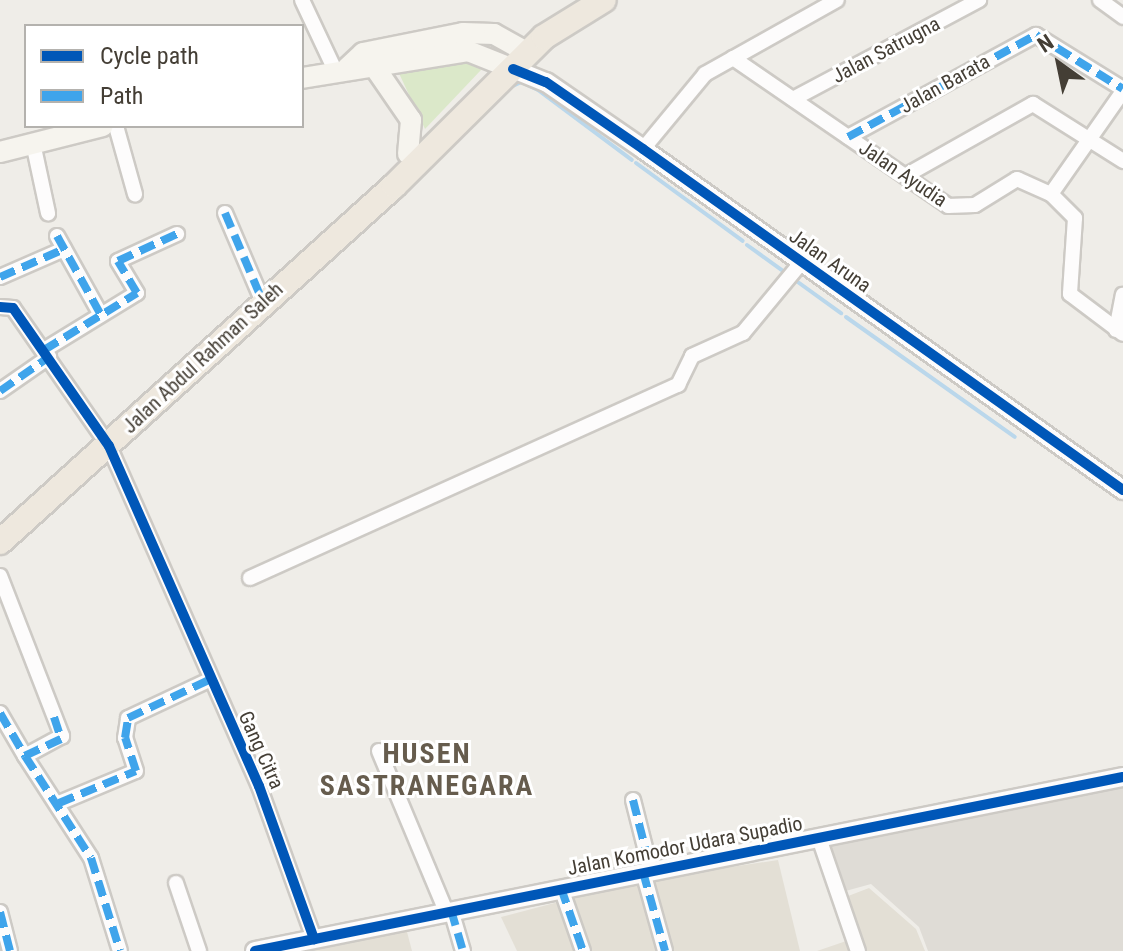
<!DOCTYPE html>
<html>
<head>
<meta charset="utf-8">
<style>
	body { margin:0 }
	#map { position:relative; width:1123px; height:951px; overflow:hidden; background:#efede8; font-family:"Roboto Condensed",sans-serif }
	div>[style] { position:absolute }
	.residential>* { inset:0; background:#e3dfd5 }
	.industrial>* { inset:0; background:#dfdcd6 }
	.green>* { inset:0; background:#dbe8c9 }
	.stream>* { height:4px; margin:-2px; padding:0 2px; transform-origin:2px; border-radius:2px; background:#bad7eb }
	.roads { filter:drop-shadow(2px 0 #cdcac5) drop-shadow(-2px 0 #cdcac5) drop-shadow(0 2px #cdcac5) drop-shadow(0 -2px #cdcac5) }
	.minor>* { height:14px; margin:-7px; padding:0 7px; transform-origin:7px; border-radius:7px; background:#fdfcfc }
	.tertiary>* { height:18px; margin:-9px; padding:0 9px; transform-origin:9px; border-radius:9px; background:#fdfcfc }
	.secondary>* { height:20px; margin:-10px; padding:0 10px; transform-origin:10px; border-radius:10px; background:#f6f4ee }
	.trunk>* { height:24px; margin:-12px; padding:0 12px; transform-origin:12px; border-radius:12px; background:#eee8de }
	.quiet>* { height:8px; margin-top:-4px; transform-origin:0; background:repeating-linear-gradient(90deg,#3fa4eb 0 16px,transparent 0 24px) }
	.cycleway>* { height:10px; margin:-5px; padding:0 5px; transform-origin:5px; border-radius:5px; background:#0057b8 }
	span { translate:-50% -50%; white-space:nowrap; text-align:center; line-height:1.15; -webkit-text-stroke:6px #fff; paint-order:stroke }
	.street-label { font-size:20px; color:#443e35 }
	.district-label { font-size:28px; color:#665c4d; font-weight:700; letter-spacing:2px }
	.legend { position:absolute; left:24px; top:24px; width:280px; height:104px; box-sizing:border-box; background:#fff; border:2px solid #b4b2ae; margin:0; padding:10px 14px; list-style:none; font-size:24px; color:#443e35 }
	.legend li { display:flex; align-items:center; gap:16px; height:40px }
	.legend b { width:40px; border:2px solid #b4b2ae }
	.north { position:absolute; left:1019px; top:24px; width:80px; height:80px; -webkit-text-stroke:6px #fff; paint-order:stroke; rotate:327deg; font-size:22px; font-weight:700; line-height:32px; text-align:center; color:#443e35 }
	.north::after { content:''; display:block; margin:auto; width:28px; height:36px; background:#443e35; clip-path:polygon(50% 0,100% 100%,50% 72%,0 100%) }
</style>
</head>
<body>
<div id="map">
	<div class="residential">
		<i style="clip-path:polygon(778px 860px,800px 951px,517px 951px,501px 917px,638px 881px)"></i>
		<i style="clip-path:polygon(869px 888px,916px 929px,925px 951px,817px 951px,855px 938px,843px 898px)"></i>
		<i style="clip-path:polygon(406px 928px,412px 951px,299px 951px)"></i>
	</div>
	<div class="industrial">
		<i style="clip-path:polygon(1123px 784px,1123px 951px,928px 951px,919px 927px,871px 884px,842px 892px,826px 842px)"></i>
	</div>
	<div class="green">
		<i style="clip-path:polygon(469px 54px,481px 70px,425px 129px,397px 69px)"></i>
	</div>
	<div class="stream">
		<i style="left:506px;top:89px;width:17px;rotate:-25deg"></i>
		<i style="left:521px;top:82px;width:19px;rotate:25deg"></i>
		<i style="left:538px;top:90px;width:117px;rotate:36.7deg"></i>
		<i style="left:636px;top:163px;width:132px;rotate:36.1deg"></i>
		<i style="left:747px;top:245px;width:49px;rotate:35.9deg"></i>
		<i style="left:795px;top:280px;width:57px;rotate:35.7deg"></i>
		<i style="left:302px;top:284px;width:43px;rotate:-40.3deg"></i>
		<i style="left:272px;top:313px;width:21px;rotate:-45deg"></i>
		<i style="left:846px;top:317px;width:207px;rotate:35.4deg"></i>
		<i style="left:243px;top:339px;width:38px;rotate:-42deg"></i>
		<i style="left:206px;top:372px;width:48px;rotate:-41.6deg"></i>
	</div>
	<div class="roads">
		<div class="minor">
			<i style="left:302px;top:0;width:77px;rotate:64.8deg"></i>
			<i style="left:1100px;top:0;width:29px;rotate:36deg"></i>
			<i style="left:733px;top:58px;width:261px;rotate:34.5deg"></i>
			<i style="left:948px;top:206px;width:27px;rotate:-2deg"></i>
			<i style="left:975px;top:205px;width:49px;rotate:-31.8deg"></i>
			<i style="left:1017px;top:179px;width:37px;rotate:24deg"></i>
			<i style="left:1051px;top:194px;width:34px;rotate:45deg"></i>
			<i style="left:1075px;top:218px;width:76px;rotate:93.8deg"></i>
			<i style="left:1070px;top:294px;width:66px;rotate:37deg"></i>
			<i style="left:793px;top:99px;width:211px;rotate:-28deg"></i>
			<i style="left:116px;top:126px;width:71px;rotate:74.4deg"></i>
			<i style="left:848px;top:137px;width:214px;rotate:-28.5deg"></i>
			<i style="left:1036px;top:35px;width:102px;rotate:31.8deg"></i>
			<i style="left:33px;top:143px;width:72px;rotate:77.9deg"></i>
			<i style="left:643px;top:149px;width:97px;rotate:-50.4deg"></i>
			<i style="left:705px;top:74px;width:151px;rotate:-29.3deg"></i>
			<i style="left:905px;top:176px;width:147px;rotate:-29.4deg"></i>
			<i style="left:1033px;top:104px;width:107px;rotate:32.3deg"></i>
			<i style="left:1051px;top:194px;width:126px;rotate:-55deg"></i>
			<i style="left:225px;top:213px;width:97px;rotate:66.9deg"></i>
			<i style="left:57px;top:236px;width:90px;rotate:60.9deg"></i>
			<i style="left:0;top:277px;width:70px;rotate:-23.6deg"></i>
			<i style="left:0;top:307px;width:13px;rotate:4deg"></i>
			<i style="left:13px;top:308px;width:168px;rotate:55.2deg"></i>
			<i style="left:109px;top:446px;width:372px;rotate:66.2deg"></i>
			<i style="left:259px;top:786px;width:163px;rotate:70.2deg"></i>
			<i style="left:1116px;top:330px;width:36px;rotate:-79deg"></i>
			<i style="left:44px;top:350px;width:109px;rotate:-31.5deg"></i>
			<i style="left:137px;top:293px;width:37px;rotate:-121deg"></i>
			<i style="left:118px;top:261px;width:65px;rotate:-24.6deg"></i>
			<i style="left:0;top:391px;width:60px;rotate:-34.8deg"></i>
			<i style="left:0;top:576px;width:172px;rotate:68.8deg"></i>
			<i style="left:62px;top:736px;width:42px;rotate:151.6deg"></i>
			<i style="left:25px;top:756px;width:121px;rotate:57.1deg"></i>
			<i style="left:91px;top:858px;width:97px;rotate:72.7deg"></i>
			<i style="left:250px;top:578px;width:470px;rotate:-24.3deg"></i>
			<i style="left:678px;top:385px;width:32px;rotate:-64deg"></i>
			<i style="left:692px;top:356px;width:56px;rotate:-24.3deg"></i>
			<i style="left:743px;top:333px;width:91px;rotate:-50.4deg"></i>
			<i style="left:0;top:713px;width:50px;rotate:59.8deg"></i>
			<i style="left:379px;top:751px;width:173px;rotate:67.3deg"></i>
			<i style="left:633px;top:800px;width:73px;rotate:75.8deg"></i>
			<i style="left:59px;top:803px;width:83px;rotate:-22.6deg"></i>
			<i style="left:136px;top:771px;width:35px;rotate:-108deg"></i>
			<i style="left:125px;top:738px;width:20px;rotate:-81deg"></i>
			<i style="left:128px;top:718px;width:89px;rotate:-25.1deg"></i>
			<i style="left:819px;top:838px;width:120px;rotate:71deg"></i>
			<i style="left:643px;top:872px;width:82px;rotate:74.4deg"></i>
			<i style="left:176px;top:883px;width:72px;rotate:71.3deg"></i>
			<i style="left:561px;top:888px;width:67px;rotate:70.8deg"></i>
			<i style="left:451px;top:910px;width:43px;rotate:73.7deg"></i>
			<i style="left:0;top:912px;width:40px;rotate:75.6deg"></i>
		</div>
		<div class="tertiary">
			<i style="left:513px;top:69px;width:35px;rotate:22deg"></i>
			<i style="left:546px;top:82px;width:118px;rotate:34.6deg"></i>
			<i style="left:643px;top:149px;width:589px;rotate:35.39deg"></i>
			<i style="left:255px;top:951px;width:885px;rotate:-11.34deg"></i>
		</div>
		<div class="secondary">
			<i style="left:347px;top:68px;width:22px;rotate:-43deg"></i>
			<i style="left:363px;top:53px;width:102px;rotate:-11.3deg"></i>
			<i style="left:463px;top:33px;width:31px;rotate:2deg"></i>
			<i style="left:494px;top:34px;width:39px;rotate:29deg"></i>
			<i style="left:376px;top:69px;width:62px;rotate:55.5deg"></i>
			<i style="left:411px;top:120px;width:34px;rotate:95deg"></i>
			<i style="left:302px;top:78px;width:168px;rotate:-9.2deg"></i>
			<i style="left:468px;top:51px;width:48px;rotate:21.8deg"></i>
			<i style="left:0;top:152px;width:106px;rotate:-14.2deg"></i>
		</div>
		<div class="trunk">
			<i style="left:0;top:542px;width:531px;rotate:-42.1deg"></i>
			<i style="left:394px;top:186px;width:211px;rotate:-44.8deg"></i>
			<i style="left:544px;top:37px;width:70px;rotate:-31.7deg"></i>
		</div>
	</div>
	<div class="quiet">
		<i style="left:848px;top:137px;width:214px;rotate:-28.5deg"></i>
		<i style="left:1036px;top:35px;width:102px;rotate:31.8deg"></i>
		<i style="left:225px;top:213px;width:97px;rotate:66.9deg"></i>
		<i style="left:57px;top:236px;width:90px;rotate:60.9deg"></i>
		<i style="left:0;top:277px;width:70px;rotate:-23.6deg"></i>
		<i style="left:44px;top:350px;width:109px;rotate:-31.5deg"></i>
		<i style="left:137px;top:293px;width:37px;rotate:-121deg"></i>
		<i style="left:118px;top:261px;width:65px;rotate:-24.6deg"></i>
		<i style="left:0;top:391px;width:60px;rotate:-34.8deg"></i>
		<i style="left:0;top:713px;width:50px;rotate:59.8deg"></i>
		<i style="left:54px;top:717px;width:23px;rotate:72deg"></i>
		<i style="left:61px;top:739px;width:40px;rotate:155deg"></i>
		<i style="left:25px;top:756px;width:121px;rotate:57.1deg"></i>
		<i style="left:91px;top:858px;width:97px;rotate:72.7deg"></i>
		<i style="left:633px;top:800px;width:73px;rotate:75.8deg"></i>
		<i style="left:59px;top:803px;width:83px;rotate:-22.6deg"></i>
		<i style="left:136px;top:771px;width:35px;rotate:-108deg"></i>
		<i style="left:125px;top:738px;width:20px;rotate:-81deg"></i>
		<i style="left:128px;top:718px;width:89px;rotate:-25.1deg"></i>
		<i style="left:643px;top:872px;width:82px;rotate:74.4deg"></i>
		<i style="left:561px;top:888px;width:67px;rotate:70.8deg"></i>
		<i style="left:451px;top:910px;width:43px;rotate:73.7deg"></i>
		<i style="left:0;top:912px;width:40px;rotate:75.6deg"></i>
	</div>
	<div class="cycleway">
		<i style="left:513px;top:69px;width:35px;rotate:22deg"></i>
		<i style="left:546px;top:82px;width:118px;rotate:34.6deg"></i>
		<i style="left:643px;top:149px;width:589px;rotate:35.39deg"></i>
		<i style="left:0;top:307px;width:13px;rotate:4deg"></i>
		<i style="left:13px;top:308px;width:168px;rotate:55.2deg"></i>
		<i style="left:109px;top:446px;width:372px;rotate:66.2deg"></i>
		<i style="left:259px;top:786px;width:163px;rotate:70.2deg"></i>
		<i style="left:255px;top:951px;width:885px;rotate:-11.34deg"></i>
	</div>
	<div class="street-label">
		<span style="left:886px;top:50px;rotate:-28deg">Jalan Satrugna</span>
		<span style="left:945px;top:84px;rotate:-29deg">Jalan Barata</span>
		<span style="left:903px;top:174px;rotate:34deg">Jalan Ayudia</span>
		<span style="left:830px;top:261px;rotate:35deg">Jalan Aruna</span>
		<span style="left:203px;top:358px;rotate:-43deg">Jalan Abdul Rahman Saleh</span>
		<span style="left:261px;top:750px;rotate:66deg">Gang Citra</span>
		<span style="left:685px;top:846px;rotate:-11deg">Jalan Komodor Udara Supadio</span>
	</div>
	<div class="district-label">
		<span style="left:427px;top:770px">HUSEN<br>SASTRANEGARA</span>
	</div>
	<ul class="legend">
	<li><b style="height:10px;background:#0057b8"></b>Cycle path</li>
	<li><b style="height:10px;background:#3fa4eb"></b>Path</li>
	</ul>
	<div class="north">N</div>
</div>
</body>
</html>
